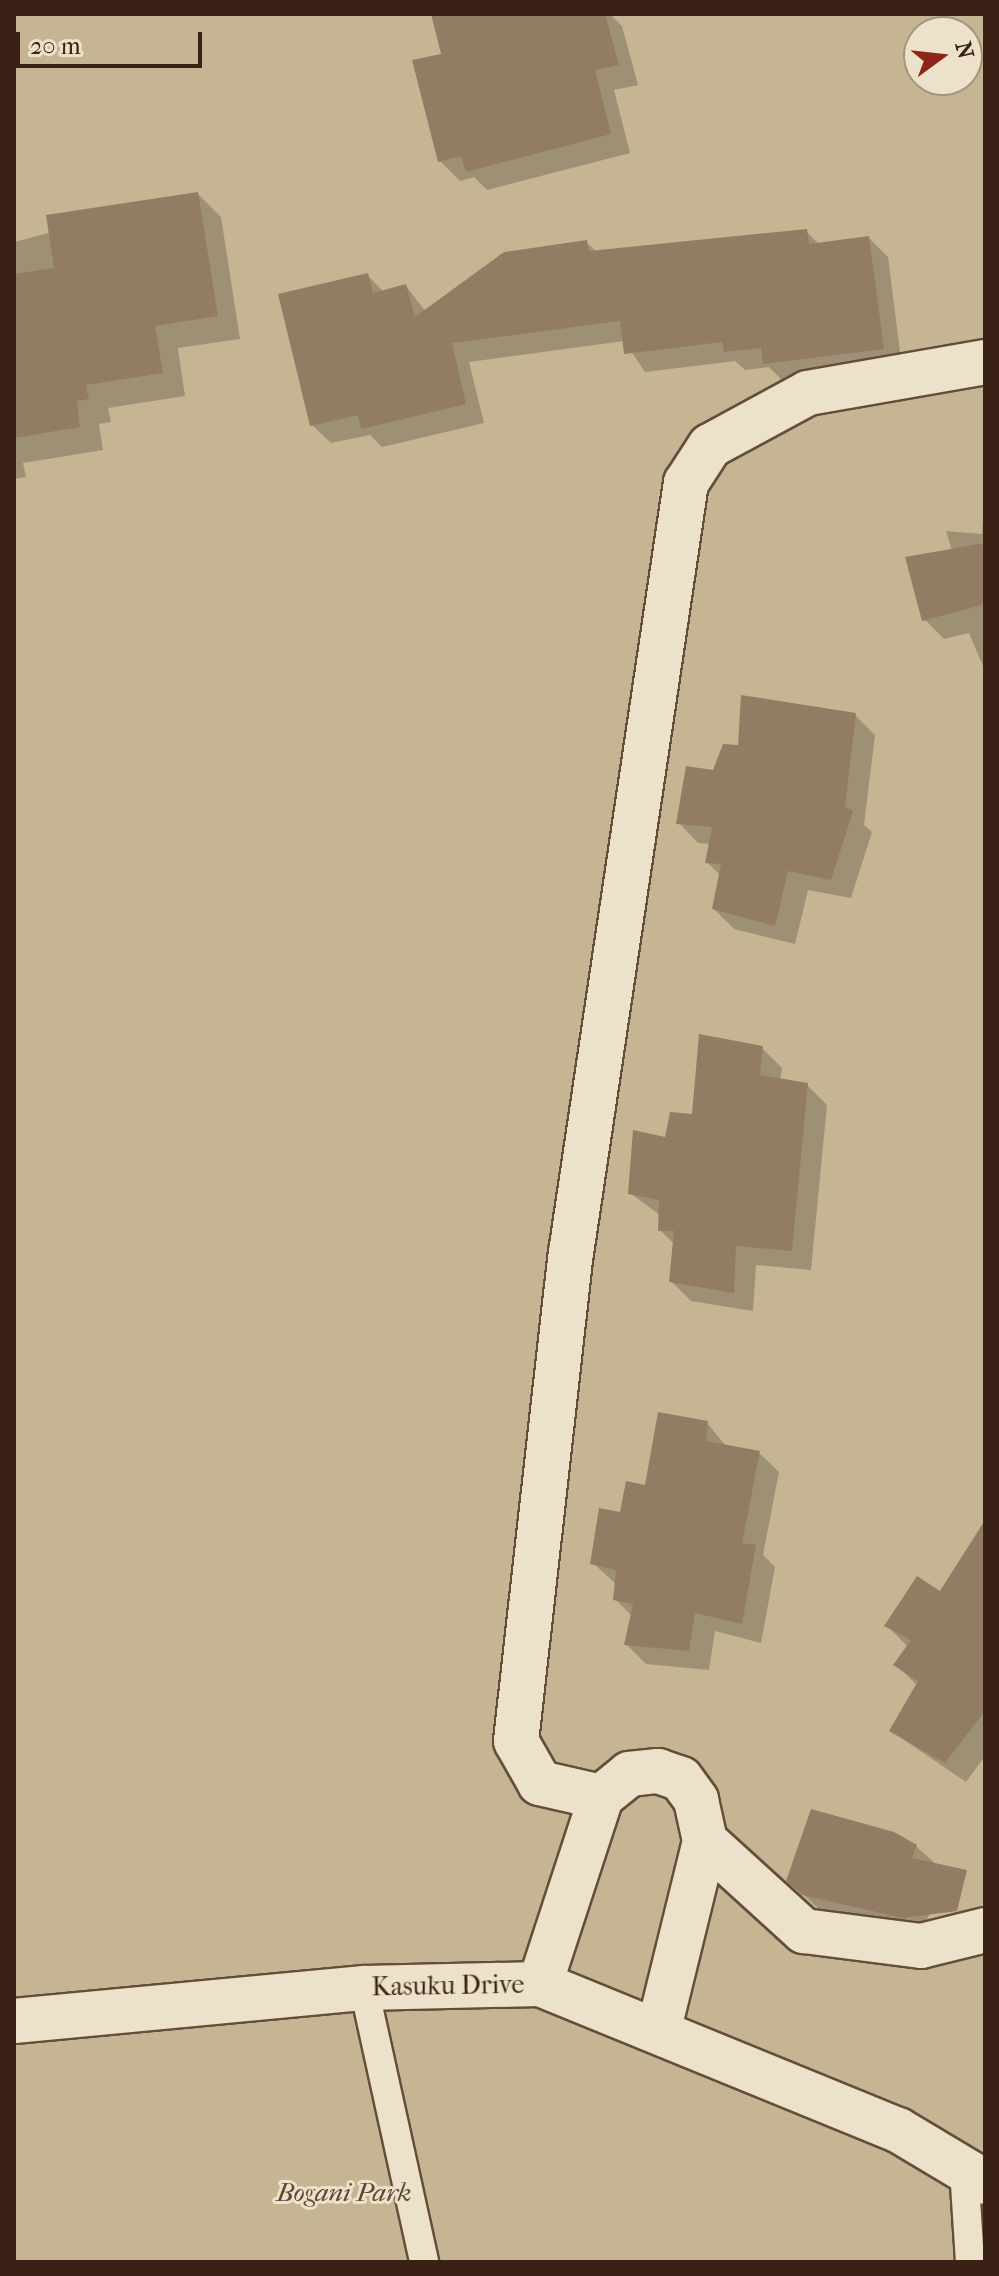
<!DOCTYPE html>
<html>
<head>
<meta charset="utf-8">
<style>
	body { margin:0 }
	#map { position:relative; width:999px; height:2276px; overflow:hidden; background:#e2d3ac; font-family:"IM FELL French Canon",serif }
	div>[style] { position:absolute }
	.green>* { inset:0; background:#c6b592 }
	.shadow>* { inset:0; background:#0003 }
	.building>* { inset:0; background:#927d64 }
	.roads { filter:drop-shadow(2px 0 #654d3c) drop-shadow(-2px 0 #654d3c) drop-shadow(0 2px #654d3c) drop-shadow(0 -2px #654d3c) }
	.service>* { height:28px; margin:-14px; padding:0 14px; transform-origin:14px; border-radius:14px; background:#ece2c9 }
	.minor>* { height:44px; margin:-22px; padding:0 22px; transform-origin:22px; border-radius:22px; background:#ece2c9 }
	span { translate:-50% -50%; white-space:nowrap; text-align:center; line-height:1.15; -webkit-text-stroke:6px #ece2c9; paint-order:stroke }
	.street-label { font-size:26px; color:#3b2016 }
	.park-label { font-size:26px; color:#5e4535; font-style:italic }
	.frame { position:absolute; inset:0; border:16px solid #3b2016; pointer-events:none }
	.north { position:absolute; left:903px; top:16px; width:80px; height:80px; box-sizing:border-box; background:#ece2c9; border:2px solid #a59481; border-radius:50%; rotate:75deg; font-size:22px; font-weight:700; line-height:32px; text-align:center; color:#3b2016 }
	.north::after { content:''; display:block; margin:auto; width:28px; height:36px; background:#8f2418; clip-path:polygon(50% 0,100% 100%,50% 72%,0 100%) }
	.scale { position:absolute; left:16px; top:32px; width:186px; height:36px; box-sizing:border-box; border:4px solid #3b2016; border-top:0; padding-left:10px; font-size:24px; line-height:28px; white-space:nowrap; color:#3b2016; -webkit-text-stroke:6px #ece2c9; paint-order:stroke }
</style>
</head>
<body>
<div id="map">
	<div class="green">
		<i style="clip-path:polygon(evenodd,14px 14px,985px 14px,985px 2262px,14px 2262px,14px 14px,919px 32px,967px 32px,967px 80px,919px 80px,919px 32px)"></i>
	</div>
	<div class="shadow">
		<i style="clip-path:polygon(433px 14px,610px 14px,622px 26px,638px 85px,614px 90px,630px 153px,487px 190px,474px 177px,460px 181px,440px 161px,444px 55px)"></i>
		<i style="clip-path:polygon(198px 194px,221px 217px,240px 339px,178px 348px,185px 396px,108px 408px,111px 422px,99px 424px,103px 450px,23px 463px,26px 477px,14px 479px,14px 242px)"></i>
		<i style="clip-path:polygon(806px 231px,819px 244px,869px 238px,888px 257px,902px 367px,784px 382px,769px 367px,745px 370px,735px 361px,645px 372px,624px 341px,469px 362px,484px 423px,382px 447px,370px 435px,331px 443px,312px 425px,367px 275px,384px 292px,406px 286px,426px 312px,586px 242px,597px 252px)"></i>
		<i style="clip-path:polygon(985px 492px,985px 671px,969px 633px,944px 639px,924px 619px,952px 551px,946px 531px,982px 534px)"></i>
		<i style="clip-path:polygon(855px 715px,875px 735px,864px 825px,872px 832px,851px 898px,808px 890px,795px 944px,734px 929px,714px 909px,721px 876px,707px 862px,711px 844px,698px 843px,679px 823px,740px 747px)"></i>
		<i style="clip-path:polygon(762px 1048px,782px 1068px,780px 1080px,807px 1085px,827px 1105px,811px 1270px,756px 1265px,753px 1311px,691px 1301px,671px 1281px,675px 1245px,660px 1230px,660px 1215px,630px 1193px,666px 1139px)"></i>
		<i style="clip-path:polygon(707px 1423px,726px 1446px,759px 1453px,779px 1472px,763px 1555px,775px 1567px,761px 1643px,715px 1631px,709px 1670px,646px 1664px,626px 1644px,632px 1616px,615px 1599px,616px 1584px,593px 1563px,622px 1514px)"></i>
		<i style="clip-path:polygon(985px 1570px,985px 1756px,966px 1782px,891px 1731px,917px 1685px,896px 1665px,908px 1647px,887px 1626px)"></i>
		<i style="clip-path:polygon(916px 1846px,953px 1880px,918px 1932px,819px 1909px,789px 1881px)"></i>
	</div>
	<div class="building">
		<i style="clip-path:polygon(431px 14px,605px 14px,619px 65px,595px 70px,611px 134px,466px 172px,461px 156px,438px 162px,412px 60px,441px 54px)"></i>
		<i style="clip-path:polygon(198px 192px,218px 316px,155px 326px,163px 373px,86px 385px,89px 399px,77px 401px,80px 427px,14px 438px,14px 274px,54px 268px,46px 215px)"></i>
		<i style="clip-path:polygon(807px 229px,809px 244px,869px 236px,884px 349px,763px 364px,761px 348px,724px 352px,722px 342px,624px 354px,620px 321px,452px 343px,466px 404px,361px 429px,358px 415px,310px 426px,278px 294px,368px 273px,373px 293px,406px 284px,415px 317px,504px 252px,587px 240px,589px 251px)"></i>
		<i style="clip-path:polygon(985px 543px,985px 604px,922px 621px,905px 557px)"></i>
		<i style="clip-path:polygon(741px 695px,856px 713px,845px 807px,853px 811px,831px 880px,788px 871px,775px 926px,712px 909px,721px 864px,705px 863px,712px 827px,676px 824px,686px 766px,713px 770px,723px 744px,738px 745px)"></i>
		<i style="clip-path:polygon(699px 1034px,763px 1046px,760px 1075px,808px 1083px,792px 1251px,736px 1246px,734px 1293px,669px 1282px,674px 1231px,658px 1231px,659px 1200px,628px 1194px,633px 1130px,665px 1137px,670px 1112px,692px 1114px)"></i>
		<i style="clip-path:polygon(658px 1412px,708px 1421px,706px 1441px,760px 1451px,742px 1543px,756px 1545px,742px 1624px,695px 1613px,689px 1651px,624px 1645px,633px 1604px,613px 1600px,616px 1570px,590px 1564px,599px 1508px,620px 1512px,626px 1481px,645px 1485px)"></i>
		<i style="clip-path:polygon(985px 1520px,985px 1711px,945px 1763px,889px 1731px,918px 1681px,893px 1665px,911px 1640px,884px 1626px,917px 1576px,940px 1591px)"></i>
		<i style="clip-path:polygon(811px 1809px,894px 1832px,917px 1845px,912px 1858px,967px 1870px,957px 1911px,903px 1918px,802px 1895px,786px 1881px)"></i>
	</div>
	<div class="roads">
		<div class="service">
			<i style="left:364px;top:1988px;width:280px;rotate:77.6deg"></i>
			<i style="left:964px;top:2169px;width:93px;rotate:86.3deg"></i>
		</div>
		<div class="minor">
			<i style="left:601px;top:1797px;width:63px;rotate:-167.1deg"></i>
			<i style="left:540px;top:1783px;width:48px;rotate:-119.7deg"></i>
			<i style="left:516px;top:1741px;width:491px;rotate:-83.6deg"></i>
			<i style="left:571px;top:1253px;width:779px;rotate:-81.51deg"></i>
			<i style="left:686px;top:483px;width:44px;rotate:-57deg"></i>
			<i style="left:710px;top:446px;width:111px;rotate:-28.4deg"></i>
			<i style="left:808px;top:393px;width:180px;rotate:-9.9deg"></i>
			<i style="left:705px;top:1841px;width:134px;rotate:42.3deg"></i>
			<i style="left:804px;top:1931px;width:118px;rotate:7.3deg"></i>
			<i style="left:921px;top:1946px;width:66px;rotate:-14deg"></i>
			<i style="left:540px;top:1984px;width:197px;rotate:-71.9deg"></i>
			<i style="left:601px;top:1797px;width:36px;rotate:-39deg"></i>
			<i style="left:629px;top:1774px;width:29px;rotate:-6deg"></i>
			<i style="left:658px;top:1771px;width:24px;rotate:19deg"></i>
			<i style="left:681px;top:1779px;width:26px;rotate:54deg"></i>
			<i style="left:696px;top:1800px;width:42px;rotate:77.6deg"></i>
			<i style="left:705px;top:1841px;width:193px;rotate:103.8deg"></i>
			<i style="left:14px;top:2021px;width:352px;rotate:-5.4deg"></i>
			<i style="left:364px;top:1988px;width:176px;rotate:-1.3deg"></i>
			<i style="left:540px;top:1984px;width:387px;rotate:22.2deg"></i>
			<i style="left:898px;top:2130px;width:101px;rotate:30.9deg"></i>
		</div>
	</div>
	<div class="street-label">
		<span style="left:448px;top:1986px;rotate:-1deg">Kasuku Drive</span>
	</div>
	<div class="park-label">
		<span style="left:344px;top:2193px">Bogani Park</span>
	</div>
	<div class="frame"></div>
	<div class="north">N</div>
	<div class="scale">20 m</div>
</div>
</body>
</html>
